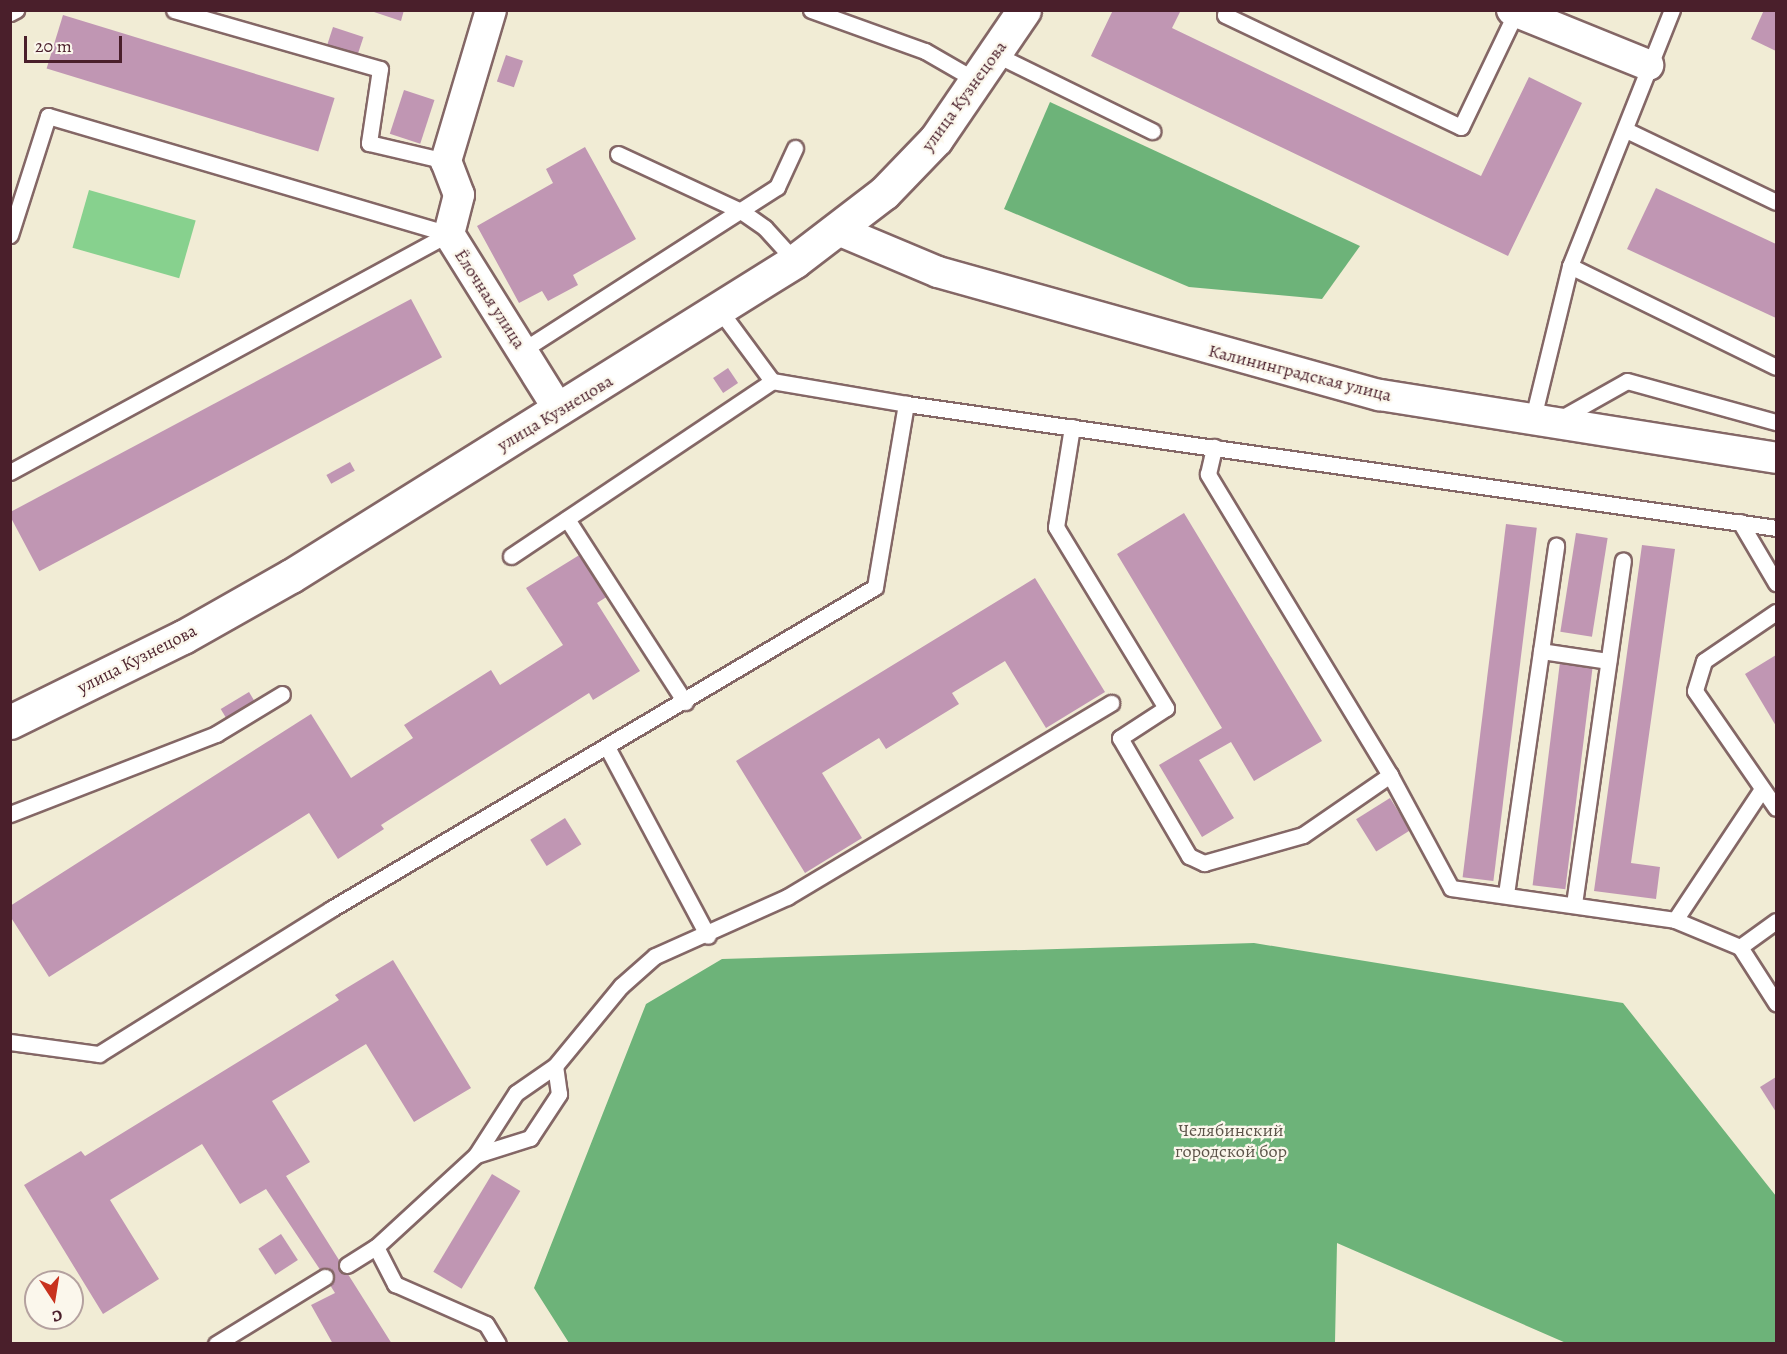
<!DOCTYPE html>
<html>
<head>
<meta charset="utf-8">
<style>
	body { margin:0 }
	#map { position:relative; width:1787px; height:1354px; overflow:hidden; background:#f1ecd5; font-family:Alegreya,serif }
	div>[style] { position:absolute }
	.green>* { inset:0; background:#87d18e; transform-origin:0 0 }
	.forest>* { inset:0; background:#6db379 }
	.building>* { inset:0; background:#c096b3; transform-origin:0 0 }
	.roads { filter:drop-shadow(2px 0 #846766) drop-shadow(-2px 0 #846766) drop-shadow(0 2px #846766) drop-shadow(0 -2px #846766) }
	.service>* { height:15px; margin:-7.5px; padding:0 7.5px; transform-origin:7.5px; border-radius:7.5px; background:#fff }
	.minor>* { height:30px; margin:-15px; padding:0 15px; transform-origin:15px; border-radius:15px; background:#fff }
	.tertiary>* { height:33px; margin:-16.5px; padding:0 16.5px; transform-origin:16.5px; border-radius:16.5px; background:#fff }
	span { translate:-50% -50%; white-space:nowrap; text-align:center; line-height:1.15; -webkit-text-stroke:4.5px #fbf7ec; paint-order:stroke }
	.street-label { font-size:18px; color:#4a1f2b }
	.park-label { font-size:18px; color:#5c5449 }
	.frame { position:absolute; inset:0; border:12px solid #4a1f2b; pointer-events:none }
	.north { position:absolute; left:24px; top:1270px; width:60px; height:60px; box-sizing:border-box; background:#fbf7ec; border:2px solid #b4a19f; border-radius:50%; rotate:168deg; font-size:16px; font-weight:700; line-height:24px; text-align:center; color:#4a1f2b }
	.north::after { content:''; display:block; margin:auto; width:21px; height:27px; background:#c8321e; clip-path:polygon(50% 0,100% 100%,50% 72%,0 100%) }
	.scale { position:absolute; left:24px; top:36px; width:98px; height:27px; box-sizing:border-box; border:3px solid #4a1f2b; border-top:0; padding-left:8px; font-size:18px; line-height:21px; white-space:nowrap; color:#4a1f2b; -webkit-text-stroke:4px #fbf7ec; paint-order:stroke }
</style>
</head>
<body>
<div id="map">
	<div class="green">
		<i style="left:89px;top:190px;width:111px;height:60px;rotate:16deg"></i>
	</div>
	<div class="forest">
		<i style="clip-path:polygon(1050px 102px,1360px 246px,1322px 299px,1189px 287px,1004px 209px)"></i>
		<i style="clip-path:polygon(1254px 943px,1623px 1003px,1776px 1196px,1776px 1343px,1566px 1343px,1337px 1243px,1335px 1343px,569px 1343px,534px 1288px,646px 1004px,722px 959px)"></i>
	</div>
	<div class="building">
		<i style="clip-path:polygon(368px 10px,404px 10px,401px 21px)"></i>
		<i style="clip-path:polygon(1113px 10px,1181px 10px,1172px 28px,1481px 176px,1529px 77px,1582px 103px,1508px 256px,1091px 56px)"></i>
		<i style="clip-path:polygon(1764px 10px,1776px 10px,1776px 51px,1751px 39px)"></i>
		<i style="left:63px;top:15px;width:284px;height:56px;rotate:17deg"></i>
		<i style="left:333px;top:27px;width:32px;height:22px;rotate:18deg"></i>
		<i style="left:506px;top:55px;width:18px;height:28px;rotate:19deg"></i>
		<i style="left:404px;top:90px;width:32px;height:46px;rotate:18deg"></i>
		<i style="clip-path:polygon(585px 147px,636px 239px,573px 275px,578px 285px,548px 301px,542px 291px,519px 303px,477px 226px,553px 183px,546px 169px)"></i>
		<i style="clip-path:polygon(1656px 188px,1776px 244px,1776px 318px,1627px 249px)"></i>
		<i style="left:411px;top:299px;width:66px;height:456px;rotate:62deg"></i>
		<i style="left:728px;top:368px;width:18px;height:18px;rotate:56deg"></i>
		<i style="left:350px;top:462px;width:10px;height:27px;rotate:61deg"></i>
		<i style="clip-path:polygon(1184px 513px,1322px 741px,1254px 781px,1231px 742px,1199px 760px,1234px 818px,1202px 837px,1159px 765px,1222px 728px,1117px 554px)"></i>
		<i style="left:1506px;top:524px;width:31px;height:356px;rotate:7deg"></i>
		<i style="left:1576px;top:533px;width:32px;height:100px;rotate:9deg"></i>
		<i style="clip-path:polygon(1642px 545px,1675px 549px,1631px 863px,1660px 867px,1656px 899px,1594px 891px)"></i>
		<i style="clip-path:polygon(581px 554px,608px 596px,597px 603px,640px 671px,593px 700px,589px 693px,381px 825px,384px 829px,338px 859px,309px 813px,49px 977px,10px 916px,10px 906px,311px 714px,351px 778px,413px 738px,404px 725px,491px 670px,500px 685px,563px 645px,526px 588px)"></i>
		<i style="clip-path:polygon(1035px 578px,1105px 692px,1046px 728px,1005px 661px,952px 693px,959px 704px,886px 749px,879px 738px,822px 773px,862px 838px,805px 873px,736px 761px)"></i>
		<i style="clip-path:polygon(1776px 655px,1776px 726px,1745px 674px)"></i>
		<i style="left:1560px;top:662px;width:33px;height:225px;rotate:7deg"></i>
		<i style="left:249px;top:692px;width:12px;height:33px;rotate:59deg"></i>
		<i style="left:1390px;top:798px;width:38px;height:40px;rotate:58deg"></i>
		<i style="left:565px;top:818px;width:31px;height:41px;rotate:58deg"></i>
		<i style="clip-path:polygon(393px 960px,471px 1088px,414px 1122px,366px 1044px,272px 1101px,310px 1162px,286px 1176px,392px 1344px,333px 1344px,311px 1305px,335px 1293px,325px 1277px,266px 1189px,240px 1204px,202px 1144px,110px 1200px,159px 1279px,103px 1314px,24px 1185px,81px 1151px,85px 1156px,339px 1000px,335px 995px)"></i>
		<i style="clip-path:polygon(1776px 1077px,1776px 1112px,1760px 1087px)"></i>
		<i style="left:492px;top:1174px;width:33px;height:114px;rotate:31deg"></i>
		<i style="left:281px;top:1234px;width:31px;height:27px;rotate:57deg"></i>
	</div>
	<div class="roads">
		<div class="service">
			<i style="left:174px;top:10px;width:214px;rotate:16deg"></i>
			<i style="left:380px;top:69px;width:75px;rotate:98.5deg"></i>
			<i style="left:369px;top:143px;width:79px;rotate:13.2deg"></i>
			<i style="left:811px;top:10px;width:121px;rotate:19.8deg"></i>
			<i style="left:925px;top:51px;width:62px;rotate:29.9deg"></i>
			<i style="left:1227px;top:10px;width:5px;rotate:112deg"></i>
			<i style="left:1225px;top:15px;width:261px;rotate:25.4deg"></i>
			<i style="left:1461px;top:127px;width:127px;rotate:-64.4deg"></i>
			<i style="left:10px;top:13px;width:7px;rotate:-27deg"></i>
			<i style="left:997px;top:55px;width:173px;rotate:26.1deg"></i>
			<i style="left:1626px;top:130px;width:166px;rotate:25.6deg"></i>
			<i style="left:618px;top:154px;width:136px;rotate:24.9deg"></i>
			<i style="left:741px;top:211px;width:29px;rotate:35deg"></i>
			<i style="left:765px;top:228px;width:45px;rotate:47.7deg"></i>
			<i style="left:10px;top:235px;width:125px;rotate:-72.3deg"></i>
			<i style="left:48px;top:116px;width:418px;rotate:16.4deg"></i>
			<i style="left:1570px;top:266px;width:229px;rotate:26.1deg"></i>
			<i style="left:721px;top:312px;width:86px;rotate:53.5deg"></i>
			<i style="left:523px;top:350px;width:302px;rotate:-32.7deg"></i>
			<i style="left:777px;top:187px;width:43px;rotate:-65.2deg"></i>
			<i style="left:1556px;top:421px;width:81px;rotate:-29.4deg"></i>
			<i style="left:1627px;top:381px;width:155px;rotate:15.4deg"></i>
			<i style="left:1532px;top:422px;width:161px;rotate:-76.3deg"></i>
			<i style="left:1570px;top:266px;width:276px;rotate:-68.3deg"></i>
			<i style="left:1072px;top:427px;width:101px;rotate:99.1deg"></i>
			<i style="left:1056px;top:527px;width:212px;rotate:58.7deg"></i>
			<i style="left:1166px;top:708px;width:55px;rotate:146.9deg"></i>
			<i style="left:1120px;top:738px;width:137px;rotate:59.7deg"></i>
			<i style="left:1189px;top:856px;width:17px;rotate:25deg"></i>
			<i style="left:1204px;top:863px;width:103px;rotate:-15.8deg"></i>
			<i style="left:1303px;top:835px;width:106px;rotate:-34.6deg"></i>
			<i style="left:1390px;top:775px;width:352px;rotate:-121.2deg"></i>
			<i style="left:1208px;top:474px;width:28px;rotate:-77deg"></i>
			<i style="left:10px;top:472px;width:499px;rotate:-28.5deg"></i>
			<i style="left:567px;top:519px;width:218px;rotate:57.2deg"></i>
			<i style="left:1740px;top:522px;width:71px;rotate:59.5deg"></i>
			<i style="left:511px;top:556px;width:314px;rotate:-33.8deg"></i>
			<i style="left:772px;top:381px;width:136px;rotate:9.7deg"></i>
			<i style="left:1776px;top:612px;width:87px;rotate:145.8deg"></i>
			<i style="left:1704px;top:661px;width:31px;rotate:107deg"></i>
			<i style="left:1695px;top:691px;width:142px;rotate:55.3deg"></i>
			<i style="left:1541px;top:651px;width:68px;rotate:8.5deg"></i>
			<i style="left:607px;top:747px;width:214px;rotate:61.9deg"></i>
			<i style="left:1390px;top:775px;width:128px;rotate:61.6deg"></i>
			<i style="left:1451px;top:888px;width:226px;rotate:8.1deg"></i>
			<i style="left:1675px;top:920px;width:70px;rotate:22.6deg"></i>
			<i style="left:1740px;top:947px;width:67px;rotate:57.3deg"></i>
			<i style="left:10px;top:814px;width:221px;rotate:-21.2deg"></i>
			<i style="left:216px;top:734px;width:77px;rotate:-31.2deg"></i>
			<i style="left:1506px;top:894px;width:352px;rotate:-81.8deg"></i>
			<i style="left:1574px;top:904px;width:347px;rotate:-81.9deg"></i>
			<i style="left:1675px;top:920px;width:157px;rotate:-56.4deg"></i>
			<i style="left:1740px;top:947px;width:44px;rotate:-35.8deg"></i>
			<i style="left:10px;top:1042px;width:90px;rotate:7.7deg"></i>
			<i style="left:99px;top:1054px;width:274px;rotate:-32deg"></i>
			<i style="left:331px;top:909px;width:632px;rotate:-30.62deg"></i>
			<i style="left:875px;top:587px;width:186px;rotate:-80.4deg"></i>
			<i style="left:906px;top:404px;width:879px;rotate:8.11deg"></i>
			<i style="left:476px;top:1155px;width:57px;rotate:-17.5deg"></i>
			<i style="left:530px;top:1138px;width:53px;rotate:-56.6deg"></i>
			<i style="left:559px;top:1094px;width:28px;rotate:-98deg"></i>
			<i style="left:376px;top:1247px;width:42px;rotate:62.8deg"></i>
			<i style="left:395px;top:1284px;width:99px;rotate:23.7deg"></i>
			<i style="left:486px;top:1324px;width:23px;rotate:59deg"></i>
			<i style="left:347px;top:1265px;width:34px;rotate:-32deg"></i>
			<i style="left:376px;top:1247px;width:136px;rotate:-42.6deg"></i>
			<i style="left:476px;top:1155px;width:74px;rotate:-57.2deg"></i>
			<i style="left:516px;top:1093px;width:47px;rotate:-34.7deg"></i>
			<i style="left:555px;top:1066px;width:104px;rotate:-50.5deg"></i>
			<i style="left:621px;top:986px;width:45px;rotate:-41.4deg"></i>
			<i style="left:655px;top:956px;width:145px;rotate:-24.1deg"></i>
			<i style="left:787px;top:897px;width:378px;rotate:-30.9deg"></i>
			<i style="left:216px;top:1344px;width:128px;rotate:-31.6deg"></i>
		</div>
		<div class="minor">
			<i style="left:491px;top:10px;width:158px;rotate:106.6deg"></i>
			<i style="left:446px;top:161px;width:36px;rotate:69deg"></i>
			<i style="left:459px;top:195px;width:40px;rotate:104.4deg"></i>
			<i style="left:449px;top:234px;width:208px;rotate:58deg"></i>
			<i style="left:1512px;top:10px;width:147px;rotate:22deg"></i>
			<i style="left:838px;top:230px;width:108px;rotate:22.8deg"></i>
			<i style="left:938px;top:272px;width:459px;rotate:15.6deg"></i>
			<i style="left:1380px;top:395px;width:401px;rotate:9deg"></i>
		</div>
		<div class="tertiary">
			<i style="left:10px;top:722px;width:193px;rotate:-26.2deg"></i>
			<i style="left:183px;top:637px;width:124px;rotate:-29.5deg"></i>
			<i style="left:291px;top:576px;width:594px;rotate:-32.01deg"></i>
			<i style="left:795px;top:261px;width:112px;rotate:-37.4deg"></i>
			<i style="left:884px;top:193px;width:75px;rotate:-46.1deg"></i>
			<i style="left:936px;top:139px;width:156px;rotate:-55.7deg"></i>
		</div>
	</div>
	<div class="street-label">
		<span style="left:964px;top:96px;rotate:-54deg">улица Кузнецова</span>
		<span style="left:490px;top:299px;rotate:57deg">Ёлочная улица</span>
		<span style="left:1300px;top:373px;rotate:14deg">Калининградская улица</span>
		<span style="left:555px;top:413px;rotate:-31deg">улица Кузнецова</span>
		<span style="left:137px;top:659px;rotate:-27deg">улица Кузнецова</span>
	</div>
	<div class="park-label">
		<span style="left:1231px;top:1141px">Челябинский<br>городской бор</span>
	</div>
	<div class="frame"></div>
	<div class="north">С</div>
	<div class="scale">20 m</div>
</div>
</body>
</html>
